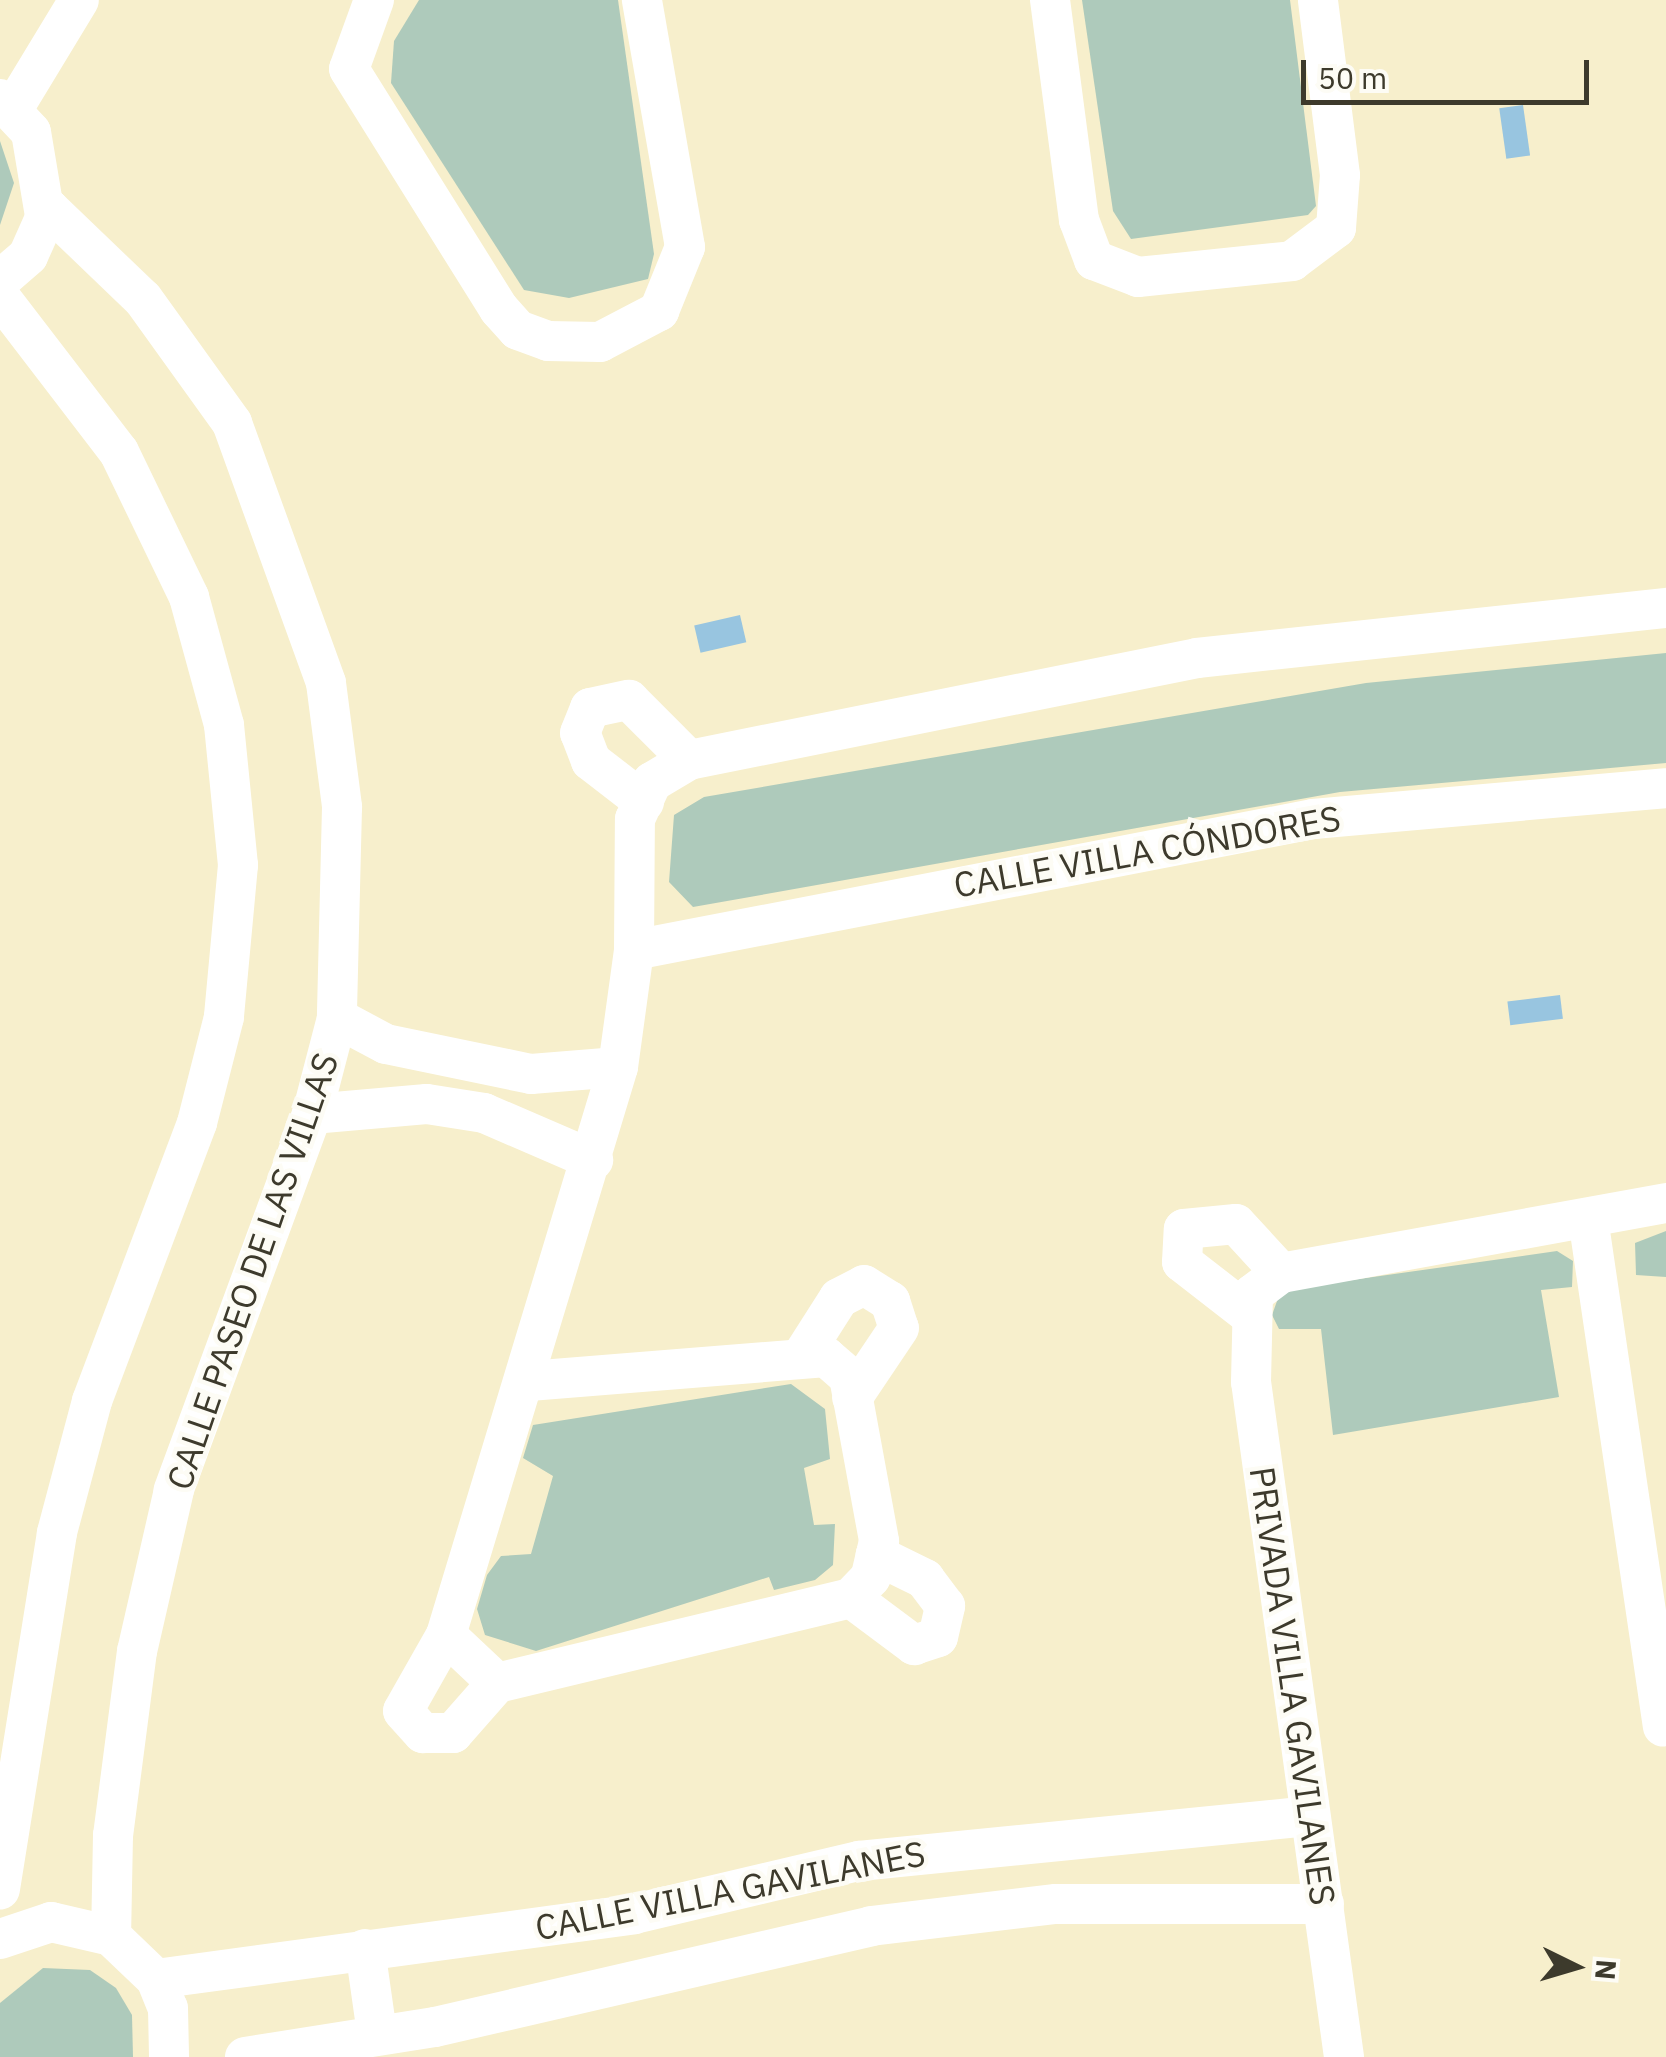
<!DOCTYPE html>
<html>
<head>
<meta charset="utf-8">
<style>
	body { margin:0 }
	#map { position:relative; width:1666px; height:2057px; overflow:hidden; background:#f7efcc; font-family:"IBM Plex Sans",sans-serif }
	div>[style] { position:absolute }
	.green>* { inset:0; background:#aecabb }
	.water>* { inset:0; background:#98c5e0; transform-origin:0 0 }
	.street>* { height:40px; margin:-20px; padding:0 20px; transform-origin:20px; border-radius:20px; background:#fff }
	span { translate:-50% -50%; white-space:nowrap; text-align:center; line-height:1.15; -webkit-text-stroke:9px #fdfcf5; paint-order:stroke }
	.street-label { font-size:35px; color:#3d3a2c }
	.north { position:absolute; left:1526px; top:1917px; width:100px; height:100px; -webkit-text-stroke:8px #fdfcf5; paint-order:stroke; rotate:95deg; font-size:28px; font-weight:700; line-height:40px; text-align:center; color:#3d3a2c }
	.north::after { content:''; display:block; margin:auto; width:35px; height:45px; background:#3d3a2c; clip-path:polygon(50% 0,100% 100%,50% 72%,0 100%) }
	.scale { position:absolute; left:1301px; top:60px; width:288px; height:45px; box-sizing:border-box; border:5px solid #3d3a2c; border-top:0; padding-left:12px; font-size:30px; line-height:35px; white-space:nowrap; color:#3d3a2c; -webkit-text-stroke:8px #fdfcf5; paint-order:stroke }
</style>
</head>
<body>
<div id="map">
	<div class="green">
		<i style="clip-path:polygon(419px 0,618px 0,654px 254px,648px 279px,569px 298px,524px 290px,391px 83px,394px 41px)"></i>
		<i style="clip-path:polygon(1082px 0,1290px 0,1316px 206px,1308px 215px,1131px 239px,1113px 211px)"></i>
		<i style="clip-path:polygon(0 141px,14px 183px,0 225px)"></i>
		<i style="clip-path:polygon(1666px 653px,1666px 763px,1340px 792px,693px 907px,669px 882px,674px 815px,704px 797px,1366px 683px)"></i>
		<i style="clip-path:polygon(1666px 1231px,1666px 1277px,1636px 1275px,1635px 1243px)"></i>
		<i style="clip-path:polygon(1557px 1251px,1573px 1261px,1572px 1287px,1541px 1290px,1559px 1397px,1333px 1435px,1321px 1329px,1279px 1329px,1272px 1315px,1281px 1290px)"></i>
		<i style="clip-path:polygon(791px 1384px,825px 1409px,830px 1459px,804px 1468px,814px 1525px,835px 1524px,833px 1565px,815px 1580px,774px 1590px,769px 1577px,536px 1651px,485px 1635px,477px 1609px,487px 1575px,501px 1556px,531px 1554px,553px 1476px,523px 1458px,533px 1425px)"></i>
		<i style="clip-path:polygon(43px 1968px,90px 1970px,116px 1988px,132px 2015px,133px 2057px,0 2057px,0 2003px)"></i>
	</div>
	<div class="water">
		<i style="left:1523px;top:105px;width:51px;height:24px;rotate:82deg"></i>
		<i style="left:740px;top:615px;width:28px;height:47px;rotate:77deg"></i>
		<i style="left:1560px;top:995px;width:24px;height:53px;rotate:83deg"></i>
	</div>
	<div class="street">
		<i style="left:374px;top:0;width:73px;rotate:109.9deg"></i>
		<i style="left:349px;top:69px;width:283px;rotate:58deg"></i>
		<i style="left:499px;top:309px;width:28px;rotate:48deg"></i>
		<i style="left:518px;top:330px;width:32px;rotate:20deg"></i>
		<i style="left:548px;top:341px;width:52px;rotate:1.1deg"></i>
		<i style="left:600px;top:342px;width:67px;rotate:-27.7deg"></i>
		<i style="left:659px;top:311px;width:69px;rotate:-67.9deg"></i>
		<i style="left:685px;top:247px;width:251px;rotate:-99.9deg"></i>
		<i style="left:1050px;top:0;width:222px;rotate:82.5deg"></i>
		<i style="left:1079px;top:220px;width:43px;rotate:69.4deg"></i>
		<i style="left:1094px;top:260px;width:47px;rotate:21.1deg"></i>
		<i style="left:1138px;top:277px;width:155px;rotate:-5.9deg"></i>
		<i style="left:1292px;top:261px;width:55px;rotate:-36.9deg"></i>
		<i style="left:1336px;top:228px;width:53px;rotate:-85.7deg"></i>
		<i style="left:1340px;top:175px;width:176px;rotate:-97.2deg"></i>
		<i style="left:0;top:99px;width:45px;rotate:46.8deg"></i>
		<i style="left:31px;top:132px;width:85px;rotate:80.5deg"></i>
		<i style="left:45px;top:216px;width:8px;rotate:-60deg"></i>
		<i style="left:49px;top:209px;width:51px;rotate:114.1deg"></i>
		<i style="left:28px;top:256px;width:37px;rotate:139deg"></i>
		<i style="left:13px;top:109px;width:127px;rotate:-58.8deg"></i>
		<i style="left:49px;top:209px;width:130px;rotate:43.8deg"></i>
		<i style="left:143px;top:299px;width:153px;rotate:54.3deg"></i>
		<i style="left:232px;top:423px;width:276px;rotate:70.1deg"></i>
		<i style="left:326px;top:683px;width:125px;rotate:82.6deg"></i>
		<i style="left:342px;top:807px;width:211px;rotate:91.4deg"></i>
		<i style="left:337px;top:1018px;width:99px;rotate:104.6deg"></i>
		<i style="left:312px;top:1114px;width:401px;rotate:110.2deg"></i>
		<i style="left:174px;top:1490px;width:165px;rotate:102.9deg"></i>
		<i style="left:137px;top:1651px;width:186px;rotate:97.4deg"></i>
		<i style="left:113px;top:1835px;width:101px;rotate:91.1deg"></i>
		<i style="left:0;top:297px;width:195px;rotate:52.5deg"></i>
		<i style="left:119px;top:452px;width:161px;rotate:64.2deg"></i>
		<i style="left:189px;top:597px;width:133px;rotate:74.7deg"></i>
		<i style="left:224px;top:725px;width:141px;rotate:84.3deg"></i>
		<i style="left:238px;top:865px;width:153px;rotate:95.3deg"></i>
		<i style="left:224px;top:1017px;width:109px;rotate:104.3deg"></i>
		<i style="left:197px;top:1123px;width:297px;rotate:110.7deg"></i>
		<i style="left:92px;top:1401px;width:137px;rotate:104.9deg"></i>
		<i style="left:57px;top:1533px;width:361px;rotate:99.1deg"></i>
		<i style="left:644px;top:802px;width:67px;rotate:-142.3deg"></i>
		<i style="left:591px;top:761px;width:30px;rotate:-111deg"></i>
		<i style="left:580px;top:733px;width:27px;rotate:-68deg"></i>
		<i style="left:590px;top:708px;width:40px;rotate:-12deg"></i>
		<i style="left:629px;top:700px;width:85px;rotate:45deg"></i>
		<i style="left:634px;top:950px;width:692px;rotate:-10.92deg"></i>
		<i style="left:1313px;top:819px;width:354px;rotate:-5deg"></i>
		<i style="left:337px;top:1018px;width:55px;rotate:28deg"></i>
		<i style="left:386px;top:1044px;width:148px;rotate:11.7deg"></i>
		<i style="left:531px;top:1074px;width:87px;rotate:-4.6deg"></i>
		<i style="left:312px;top:1114px;width:115px;rotate:-5deg"></i>
		<i style="left:427px;top:1104px;width:58px;rotate:9deg"></i>
		<i style="left:484px;top:1113px;width:119px;rotate:23.3deg"></i>
		<i style="left:1588px;top:1218px;width:514px;rotate:81.62deg"></i>
		<i style="left:1250px;top:1315px;width:86px;rotate:-142.1deg"></i>
		<i style="left:1182px;top:1262px;width:33px;rotate:-87deg"></i>
		<i style="left:1184px;top:1229px;width:52px;rotate:-5.5deg"></i>
		<i style="left:1236px;top:1224px;width:67px;rotate:47.4deg"></i>
		<i style="left:804px;top:1353px;width:65px;rotate:-57.5deg"></i>
		<i style="left:839px;top:1298px;width:28px;rotate:-27deg"></i>
		<i style="left:864px;top:1285px;width:31px;rotate:32deg"></i>
		<i style="left:890px;top:1301px;width:28px;rotate:72deg"></i>
		<i style="left:899px;top:1328px;width:84px;rotate:123.9deg"></i>
		<i style="left:529px;top:1381px;width:298px;rotate:-4.6deg"></i>
		<i style="left:826px;top:1357px;width:30px;rotate:41deg"></i>
		<i style="left:849px;top:1377px;width:167px;rotate:79.6deg"></i>
		<i style="left:879px;top:1541px;width:37px;rotate:103deg"></i>
		<i style="left:871px;top:1577px;width:29px;rotate:134deg"></i>
		<i style="left:851px;top:1598px;width:364px;rotate:166.5deg"></i>
		<i style="left:497px;top:1683px;width:70px;rotate:-136.7deg"></i>
		<i style="left:446px;top:1635px;width:593px;rotate:-73.15deg"></i>
		<i style="left:618px;top:1067px;width:118px;rotate:-82.2deg"></i>
		<i style="left:634px;top:950px;width:131px;rotate:-89.6deg"></i>
		<i style="left:635px;top:819px;width:41px;rotate:-65.3deg"></i>
		<i style="left:652px;top:782px;width:43px;rotate:-30.7deg"></i>
		<i style="left:689px;top:760px;width:518px;rotate:-11.35deg"></i>
		<i style="left:1197px;top:658px;width:472px;rotate:-6.1deg"></i>
		<i style="left:851px;top:1598px;width:79px;rotate:36.7deg"></i>
		<i style="left:914px;top:1645px;width:25px;rotate:-18deg"></i>
		<i style="left:938px;top:1637px;width:32px;rotate:-77deg"></i>
		<i style="left:945px;top:1606px;width:34px;rotate:-127deg"></i>
		<i style="left:925px;top:1579px;width:55px;rotate:-153.9deg"></i>
		<i style="left:446px;top:1635px;width:87px;rotate:119.5deg"></i>
		<i style="left:403px;top:1711px;width:30px;rotate:48deg"></i>
		<i style="left:423px;top:1733px;width:30px"></i>
		<i style="left:453px;top:1733px;width:67px;rotate:-48.7deg"></i>
		<i style="left:0;top:1939px;width:54px;rotate:-18.4deg"></i>
		<i style="left:51px;top:1922px;width:62px;rotate:13.1deg"></i>
		<i style="left:111px;top:1936px;width:62px;rotate:43.7deg"></i>
		<i style="left:156px;top:1979px;width:31px;rotate:68deg"></i>
		<i style="left:168px;top:2008px;width:49px;rotate:88.8deg"></i>
		<i style="left:365px;top:1949px;width:85px;rotate:81.9deg"></i>
		<i style="left:156px;top:1979px;width:482px;rotate:-7.7deg"></i>
		<i style="left:634px;top:1914px;width:231px;rotate:-13.3deg"></i>
		<i style="left:859px;top:1861px;width:449px;rotate:-5.7deg"></i>
		<i style="left:245px;top:2057px;width:192px;rotate:-9deg"></i>
		<i style="left:435px;top:2027px;width:448px;rotate:-13deg"></i>
		<i style="left:871px;top:1926px;width:186px;rotate:-6.8deg"></i>
		<i style="left:1056px;top:1904px;width:268px"></i>
		<i style="left:1344px;top:2057px;width:681px;rotate:-97.84deg"></i>
		<i style="left:1251px;top:1382px;width:88px;rotate:-88.7deg"></i>
		<i style="left:1253px;top:1294px;width:35px;rotate:-37deg"></i>
		<i style="left:1281px;top:1273px;width:391px;rotate:-10.3deg"></i>
	</div>
	<div class="street-label">
		<span style="left:1147px;top:851px;rotate:-10deg">CALLE VILLA CÓNDORES</span>
		<span style="left:252px;top:1271px;rotate:-71deg">CALLE PASEO DE LAS VILLAS</span>
		<span style="left:1293px;top:1686px;rotate:82deg">PRIVADA VILLA GAVILANES</span>
		<span style="left:730px;top:1890px;rotate:-11deg">CALLE VILLA GAVILANES</span>
	</div>
	<div class="north">N</div>
	<div class="scale">50 m</div>
</div>
</body>
</html>
